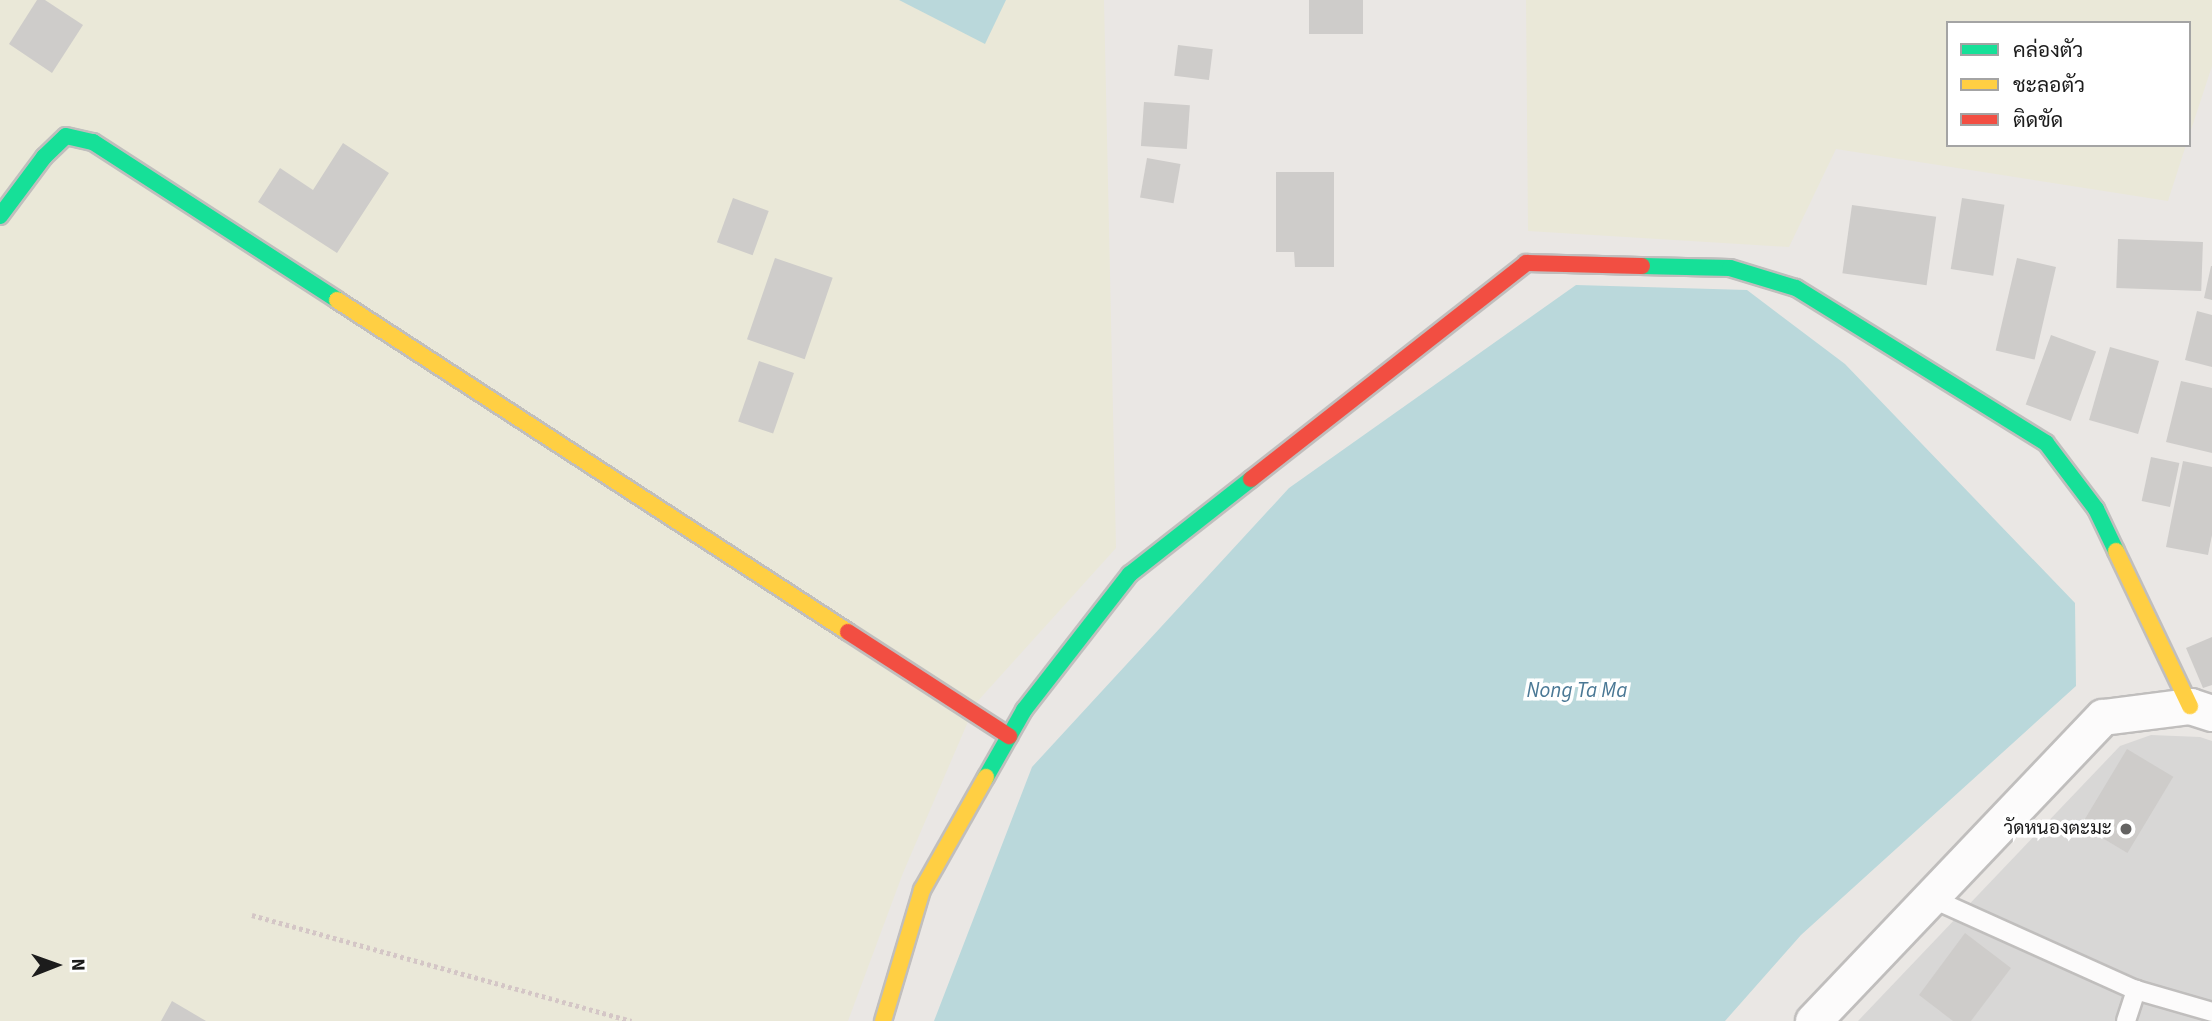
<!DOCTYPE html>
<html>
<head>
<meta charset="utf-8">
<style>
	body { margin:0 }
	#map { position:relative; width:2212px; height:1021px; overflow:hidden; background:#eae7e4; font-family:"Source Sans 3",Sarabun,sans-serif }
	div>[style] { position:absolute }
	.religious>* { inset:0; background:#d8d7d6 }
	.farmland>* { inset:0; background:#eae8d8 }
	.water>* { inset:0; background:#bad8db }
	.building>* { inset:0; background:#ceccca; transform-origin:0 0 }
	.path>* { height:4.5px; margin-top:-2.25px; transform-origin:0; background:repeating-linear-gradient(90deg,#d4c6c6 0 3.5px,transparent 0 7px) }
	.roads { filter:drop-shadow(2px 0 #c0bebd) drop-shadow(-2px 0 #c0bebd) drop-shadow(0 2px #c0bebd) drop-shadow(0 -2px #c0bebd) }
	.lane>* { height:18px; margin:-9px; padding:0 9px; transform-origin:9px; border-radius:9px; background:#fcfbfb }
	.street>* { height:35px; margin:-17.5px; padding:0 17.5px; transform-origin:17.5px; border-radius:17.5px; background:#fcfbfb }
	.fast>* { height:16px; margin:-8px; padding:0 8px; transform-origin:8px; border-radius:8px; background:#16e098 }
	.slow>* { height:16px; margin:-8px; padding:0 8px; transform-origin:8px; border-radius:8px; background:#ffcf43 }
	.jam>* { height:16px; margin:-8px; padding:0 8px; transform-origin:8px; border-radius:8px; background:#f24e42 }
	.dots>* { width:19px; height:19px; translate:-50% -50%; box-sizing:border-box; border:4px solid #fff; border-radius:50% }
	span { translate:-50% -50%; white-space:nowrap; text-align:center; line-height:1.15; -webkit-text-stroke:7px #fff; paint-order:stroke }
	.poi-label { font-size:19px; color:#1c1c1c }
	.right { translate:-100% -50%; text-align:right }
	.water-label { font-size:21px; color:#4a7895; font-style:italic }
	.legend { position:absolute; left:1946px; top:21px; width:245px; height:126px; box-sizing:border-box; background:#fff; border:2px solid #a4a4a4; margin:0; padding:9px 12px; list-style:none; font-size:21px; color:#1c1c1c }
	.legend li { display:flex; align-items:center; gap:14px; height:35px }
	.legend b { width:35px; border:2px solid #a4a4a4 }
	.north { position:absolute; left:21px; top:930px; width:70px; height:70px; -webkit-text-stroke:5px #fff; paint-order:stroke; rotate:89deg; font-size:19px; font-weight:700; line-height:28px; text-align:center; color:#1c1c1c }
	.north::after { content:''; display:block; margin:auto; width:24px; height:32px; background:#1c1c1c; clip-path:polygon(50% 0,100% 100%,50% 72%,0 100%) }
</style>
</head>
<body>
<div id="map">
	<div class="religious">
		<i style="clip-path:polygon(2151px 735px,2200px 737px,2212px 741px,2212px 1021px,1858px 1021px,2120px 746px)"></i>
	</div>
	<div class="farmland">
		<i style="clip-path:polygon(0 0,1104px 0,1116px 548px,976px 703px,903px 873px,848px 1021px,0 1021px)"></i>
		<i style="clip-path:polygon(1526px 0,2212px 0,2212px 66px,2189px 136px,2189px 23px,1948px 23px,1948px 145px,2186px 145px,2168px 201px,1836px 149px,1789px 247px,1528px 231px)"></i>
	</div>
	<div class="water">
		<i style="clip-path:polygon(899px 0,1006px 0,985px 44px)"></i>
		<i style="clip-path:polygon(1576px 285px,1747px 290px,1845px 364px,2075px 603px,2076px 686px,1801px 935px,1725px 1021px,934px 1021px,1032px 767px,1289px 488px)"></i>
	</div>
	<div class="building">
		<i style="clip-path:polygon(37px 0,45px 0,83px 25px,52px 73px,9px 44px)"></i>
		<i style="left:1309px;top:0;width:54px;height:34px"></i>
		<i style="left:1178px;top:45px;width:35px;height:31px;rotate:7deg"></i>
		<i style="left:1144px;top:102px;width:46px;height:44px;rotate:4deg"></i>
		<i style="clip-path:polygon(343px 143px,389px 173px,337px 253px,258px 202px,280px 168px,313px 190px)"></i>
		<i style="left:1147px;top:158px;width:34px;height:40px;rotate:10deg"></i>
		<i style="clip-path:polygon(1276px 172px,1334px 172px,1334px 267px,1295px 267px,1294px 252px,1276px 252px)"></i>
		<i style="left:733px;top:198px;width:38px;height:47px;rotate:20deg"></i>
		<i style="left:1962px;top:198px;width:43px;height:72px;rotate:9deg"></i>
		<i style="left:1852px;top:205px;width:85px;height:69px;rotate:8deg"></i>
		<i style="left:2118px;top:239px;width:85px;height:49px;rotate:2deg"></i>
		<i style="left:775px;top:258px;width:61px;height:86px;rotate:19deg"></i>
		<i style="left:2017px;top:258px;width:40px;height:95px;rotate:13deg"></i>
		<i style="clip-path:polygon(2211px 266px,2212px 266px,2212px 300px,2204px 298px)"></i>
		<i style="clip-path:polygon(2197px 311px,2212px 315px,2212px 367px,2185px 360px)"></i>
		<i style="left:2051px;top:335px;width:48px;height:74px;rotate:20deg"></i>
		<i style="left:2110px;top:347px;width:51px;height:76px;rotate:16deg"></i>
		<i style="left:759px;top:361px;width:37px;height:64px;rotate:19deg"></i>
		<i style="clip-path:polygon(2181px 381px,2212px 388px,2212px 453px,2166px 442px)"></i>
		<i style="left:2151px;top:457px;width:29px;height:45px;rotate:12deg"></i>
		<i style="clip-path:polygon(2183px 461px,2212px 467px,2212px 535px,2208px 555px,2166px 547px)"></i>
		<i style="clip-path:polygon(2212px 637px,2212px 685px,2203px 688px,2186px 648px)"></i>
		<i style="left:2127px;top:749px;width:54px;height:89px;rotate:31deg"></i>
		<i style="clip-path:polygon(1965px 933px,2011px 968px,1971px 1021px,1953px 1021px,1919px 995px)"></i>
		<i style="clip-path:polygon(172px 1001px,206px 1021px,161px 1021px)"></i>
	</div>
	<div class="path">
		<i style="left:252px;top:915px;width:394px;rotate:15.6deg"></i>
	</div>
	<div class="roads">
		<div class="lane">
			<i style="left:1931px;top:898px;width:225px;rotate:24.2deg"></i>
			<i style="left:2136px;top:990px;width:79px;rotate:16.1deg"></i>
			<i style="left:2126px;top:1021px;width:33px;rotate:-72deg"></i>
		</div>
		<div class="street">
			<i style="left:1813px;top:1021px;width:420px;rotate:-46.4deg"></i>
			<i style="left:2103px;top:717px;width:88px;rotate:-7.2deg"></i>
			<i style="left:2190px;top:706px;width:23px;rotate:18deg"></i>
		</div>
		<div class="fast">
			<i style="left:0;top:216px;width:74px;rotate:-53.3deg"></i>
			<i style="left:44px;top:157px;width:30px;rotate:-44deg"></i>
			<i style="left:66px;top:136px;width:28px;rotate:13deg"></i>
			<i style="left:93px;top:142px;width:291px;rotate:32.9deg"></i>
			<i style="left:1642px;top:266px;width:88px;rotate:1.3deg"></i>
			<i style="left:1730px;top:268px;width:69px;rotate:16.9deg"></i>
			<i style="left:1796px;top:288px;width:294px;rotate:31.8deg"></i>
			<i style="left:2046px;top:443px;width:83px;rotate:52.9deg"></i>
			<i style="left:2096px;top:509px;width:47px;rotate:64.5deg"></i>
			<i style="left:986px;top:777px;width:77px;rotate:-60.4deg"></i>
			<i style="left:1024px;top:710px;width:172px;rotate:-52.1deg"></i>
			<i style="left:1130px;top:574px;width:154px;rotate:-38.1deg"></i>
		</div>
		<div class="slow">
			<i style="left:337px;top:300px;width:609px;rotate:33.01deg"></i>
			<i style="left:2116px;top:551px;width:172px;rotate:64.5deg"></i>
			<i style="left:883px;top:1021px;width:137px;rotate:-73.4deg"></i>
			<i style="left:922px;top:890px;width:130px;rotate:-60.5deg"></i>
		</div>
		<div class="jam">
			<i style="left:1251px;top:479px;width:350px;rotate:-38.1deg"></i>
			<i style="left:1526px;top:263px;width:116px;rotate:1.5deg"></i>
			<i style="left:848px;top:632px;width:192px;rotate:32.9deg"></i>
		</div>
	</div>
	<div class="dots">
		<i style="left:2126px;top:829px;background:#646362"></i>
	</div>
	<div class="poi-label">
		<span class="right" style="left:2112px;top:829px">วัดหนองตะมะ</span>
	</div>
	<div class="water-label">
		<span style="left:1577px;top:690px">Nong Ta Ma</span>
	</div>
	<ul class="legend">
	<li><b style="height:9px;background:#16e098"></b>คล่องตัว</li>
	<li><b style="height:9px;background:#ffcf43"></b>ชะลอตัว</li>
	<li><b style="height:9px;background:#f24e42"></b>ติดขัด</li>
	</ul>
	<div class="north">N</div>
</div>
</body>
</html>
